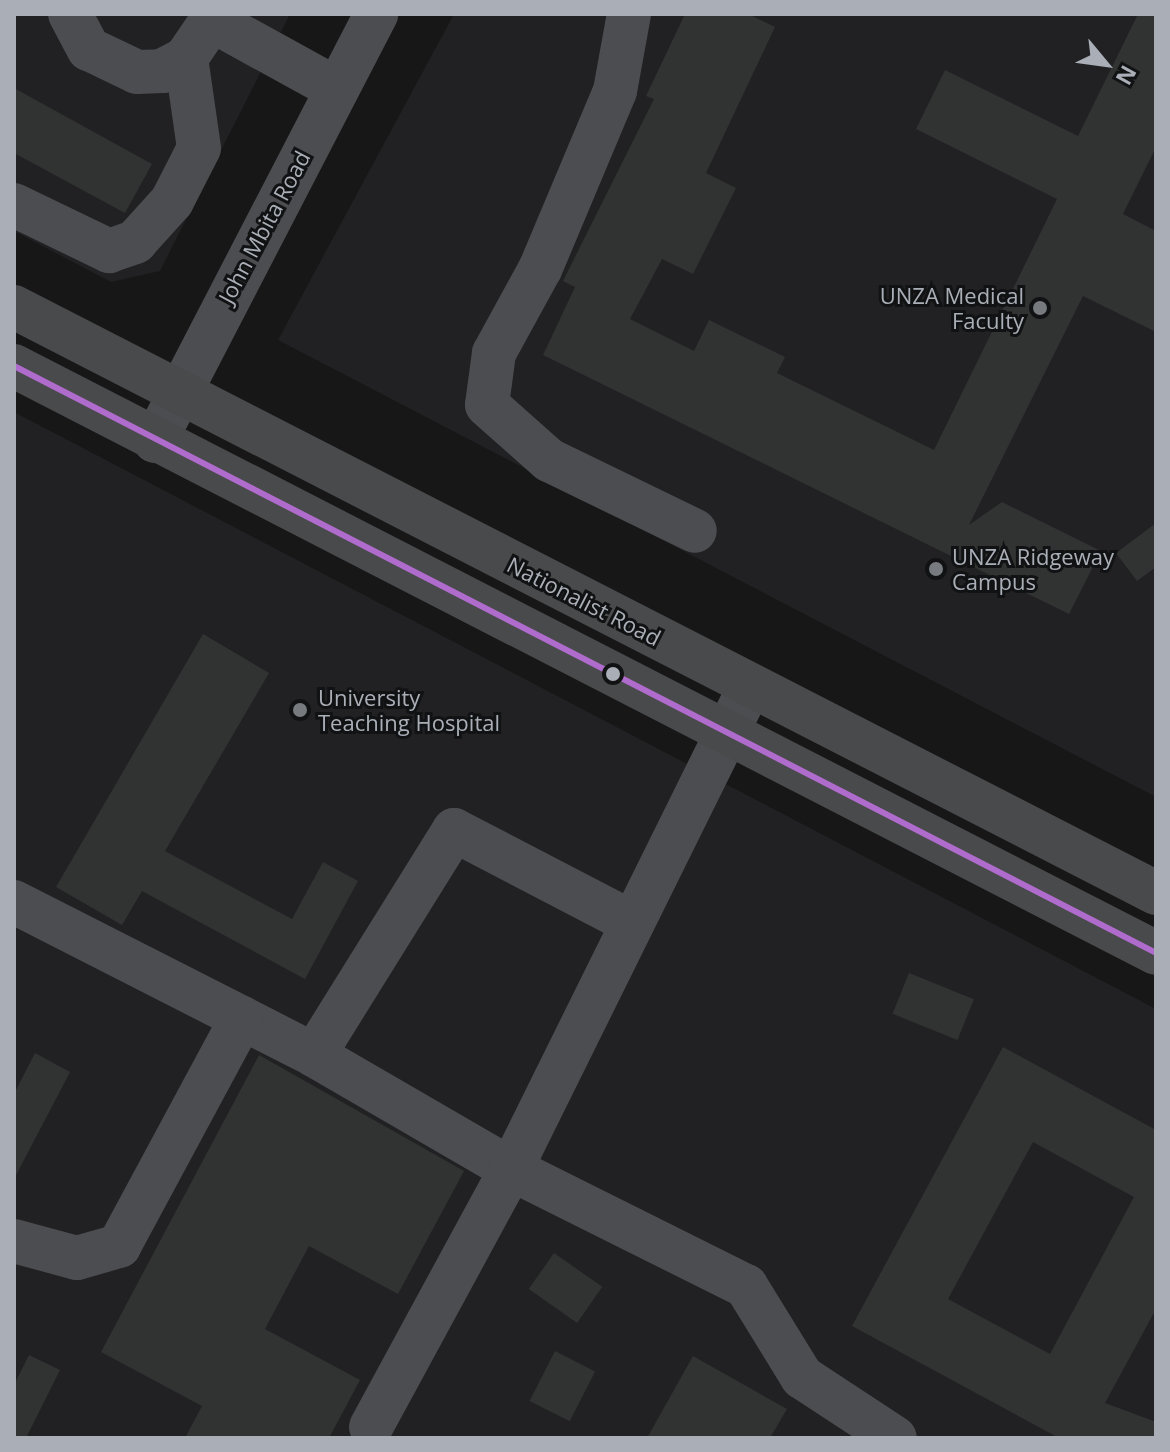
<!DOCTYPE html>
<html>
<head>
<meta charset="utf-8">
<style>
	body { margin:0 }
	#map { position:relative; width:1170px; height:1452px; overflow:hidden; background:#171717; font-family:"Open Sans",sans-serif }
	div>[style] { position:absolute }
	.built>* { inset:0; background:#212123 }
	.building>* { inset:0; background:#313232; transform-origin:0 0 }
	.minor>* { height:44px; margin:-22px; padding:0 22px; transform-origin:22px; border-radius:22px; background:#4c4d50 }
	.major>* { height:44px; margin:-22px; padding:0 22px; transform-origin:22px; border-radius:22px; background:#494a4c }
	.bus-1>* { height:6px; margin:-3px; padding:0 3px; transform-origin:3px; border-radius:3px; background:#b06ccc }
	.dots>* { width:22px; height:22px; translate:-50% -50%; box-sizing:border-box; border:4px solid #111213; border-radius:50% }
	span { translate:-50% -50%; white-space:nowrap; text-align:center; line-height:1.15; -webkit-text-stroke:6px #111213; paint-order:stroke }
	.street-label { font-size:22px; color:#aaafb7 }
	.poi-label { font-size:22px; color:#aaafb7 }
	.right { translate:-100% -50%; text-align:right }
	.left { translate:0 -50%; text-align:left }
	.frame { position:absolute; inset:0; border:16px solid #aaafb7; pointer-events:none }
	.north { position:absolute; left:1066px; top:24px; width:80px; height:80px; -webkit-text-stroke:6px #111213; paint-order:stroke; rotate:119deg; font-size:22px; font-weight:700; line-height:32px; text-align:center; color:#aaafb7 }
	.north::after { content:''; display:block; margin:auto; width:28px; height:36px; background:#aaafb7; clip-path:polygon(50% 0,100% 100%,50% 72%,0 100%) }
</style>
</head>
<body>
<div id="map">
	<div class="built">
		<i style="clip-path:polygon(14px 14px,290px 14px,160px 271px,111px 282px,14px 231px)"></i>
		<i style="clip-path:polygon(454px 14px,1156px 14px,1156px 797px,278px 340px)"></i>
		<i style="clip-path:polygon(14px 412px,1156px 1009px,1156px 1438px,14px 1438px)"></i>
	</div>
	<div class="building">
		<i style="clip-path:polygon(685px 14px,748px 14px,775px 27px,706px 173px,736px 188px,693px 274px,662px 259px,630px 319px,694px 351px,709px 320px,785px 357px,777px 373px,934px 450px,1057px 199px,916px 129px,945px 70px,1078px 136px,1138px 14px,1156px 14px,1156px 147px,1123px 214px,1156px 231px,1156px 332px,1083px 296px,969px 525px,1002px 502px,1101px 551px,1069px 614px,543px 355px,575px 287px,563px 281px,654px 99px,646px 96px)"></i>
		<i style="clip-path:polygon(14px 88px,152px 164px,125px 213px,14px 153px)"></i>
		<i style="clip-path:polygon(1156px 523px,1156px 567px,1137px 581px,1116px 553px)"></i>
		<i style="clip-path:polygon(203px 634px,269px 673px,165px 851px,292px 919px,323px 862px,358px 881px,305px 979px,142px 891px,122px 925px,56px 887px)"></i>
		<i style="left:909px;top:973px;width:70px;height:44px;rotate:22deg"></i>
		<i style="clip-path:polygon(evenodd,1003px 1047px,1156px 1130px,1156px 1309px,1105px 1403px,1156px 1422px,1156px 1438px,1059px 1438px,852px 1326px,1003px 1047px,1033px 1142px,1134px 1197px,1050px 1354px,948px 1299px,1033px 1142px)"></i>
		<i style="clip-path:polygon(35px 1053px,70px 1072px,14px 1179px,14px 1094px)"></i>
		<i style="clip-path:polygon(259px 1055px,464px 1171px,398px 1294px,309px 1246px,265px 1329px,360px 1380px,329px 1438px,185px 1438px,202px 1406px,101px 1352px)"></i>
		<i style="left:554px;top:1253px;width:59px;height:44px;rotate:35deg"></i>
		<i style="left:555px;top:1351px;width:45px;height:56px;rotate:27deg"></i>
		<i style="clip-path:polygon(29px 1355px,60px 1370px,26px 1438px,14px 1438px,14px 1385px)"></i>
		<i style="clip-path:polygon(693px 1356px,787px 1409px,770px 1438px,647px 1438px)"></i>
	</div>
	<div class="minor">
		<i style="left:70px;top:14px;width:40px;rotate:62deg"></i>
		<i style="left:89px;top:49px;width:53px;rotate:25.6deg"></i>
		<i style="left:137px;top:72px;width:25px;rotate:-2deg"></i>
		<i style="left:162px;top:71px;width:27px;rotate:-28deg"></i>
		<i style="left:186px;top:58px;width:53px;rotate:-55.7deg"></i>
		<i style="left:629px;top:14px;width:78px;rotate:100.3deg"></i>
		<i style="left:615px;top:91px;width:193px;rotate:112.8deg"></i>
		<i style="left:540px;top:269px;width:96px;rotate:118.7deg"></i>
		<i style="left:494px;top:353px;width:52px;rotate:97.7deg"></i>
		<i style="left:487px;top:405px;width:83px;rotate:41.6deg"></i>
		<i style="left:549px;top:460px;width:162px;rotate:25.9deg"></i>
		<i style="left:215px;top:22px;width:139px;rotate:28.8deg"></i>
		<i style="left:14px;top:205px;width:106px;rotate:25.8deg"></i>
		<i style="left:109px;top:251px;width:28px;rotate:-19deg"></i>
		<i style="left:135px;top:242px;width:55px;rotate:-47.9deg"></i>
		<i style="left:172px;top:201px;width:59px;rotate:-63deg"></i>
		<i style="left:199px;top:148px;width:91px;rotate:-98.2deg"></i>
		<i style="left:155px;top:441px;width:481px;rotate:-62.6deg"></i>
		<i style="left:14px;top:902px;width:337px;rotate:27deg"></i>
		<i style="left:314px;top:1055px;width:228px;rotate:30.1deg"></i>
		<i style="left:511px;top:1169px;width:263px;rotate:26.5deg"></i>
		<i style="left:746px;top:1286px;width:107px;rotate:58.4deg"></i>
		<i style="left:802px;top:1377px;width:111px;rotate:33.3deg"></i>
		<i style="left:314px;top:1055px;width:265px;rotate:-58.1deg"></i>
		<i style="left:454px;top:830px;width:199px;rotate:27.5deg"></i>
		<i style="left:14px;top:1241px;width:65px;rotate:15.1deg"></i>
		<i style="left:77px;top:1258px;width:44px;rotate:-15.9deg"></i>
		<i style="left:119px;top:1246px;width:259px;rotate:-61.7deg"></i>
		<i style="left:371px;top:1427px;width:294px;rotate:-61.5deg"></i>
		<i style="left:511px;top:1169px;width:539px;rotate:-63.67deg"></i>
	</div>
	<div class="major">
		<i style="left:14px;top:307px;width:1284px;rotate:27.16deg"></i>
		<i style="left:14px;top:366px;width:1284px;rotate:27.2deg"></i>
	</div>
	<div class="bus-1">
		<i style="left:14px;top:366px;width:1284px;rotate:27.2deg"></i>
	</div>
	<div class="dots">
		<i style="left:1040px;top:308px;background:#777a7f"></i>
		<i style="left:936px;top:569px;background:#777a7f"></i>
		<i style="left:613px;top:674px;background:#aaafb7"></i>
		<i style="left:300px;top:710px;background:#777a7f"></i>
	</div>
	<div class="street-label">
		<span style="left:264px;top:227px;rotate:-62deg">John Mbita Road</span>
		<span style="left:584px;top:601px;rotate:27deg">Nationalist Road</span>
	</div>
	<div class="poi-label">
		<span class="right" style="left:1024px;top:308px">UNZA Medical<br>Faculty</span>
		<span class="left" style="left:952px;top:569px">UNZA Ridgeway<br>Campus</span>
		<span class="left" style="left:318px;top:710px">University<br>Teaching Hospital</span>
	</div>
	<div class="frame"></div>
	<div class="north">N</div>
</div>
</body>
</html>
